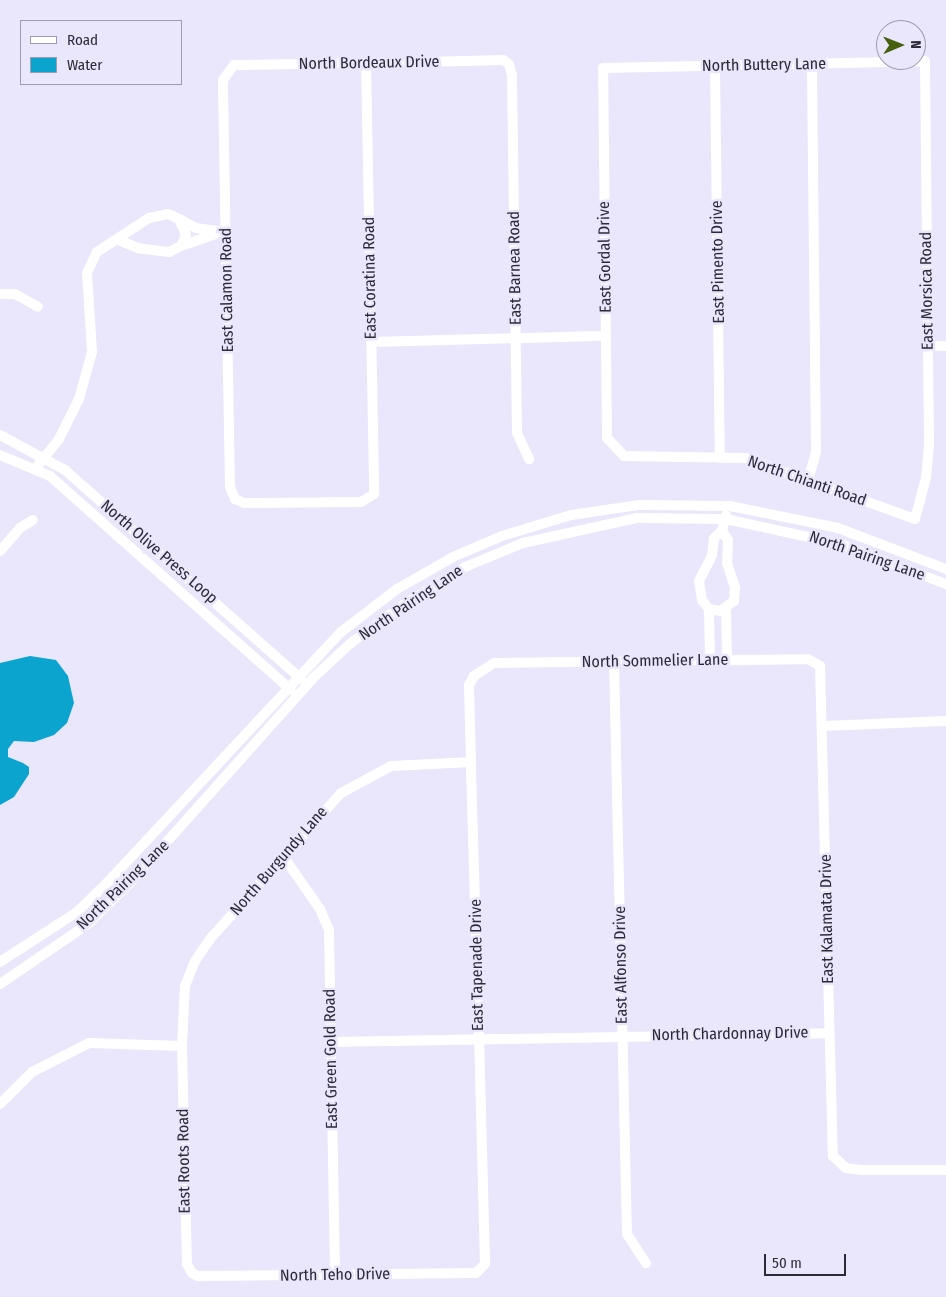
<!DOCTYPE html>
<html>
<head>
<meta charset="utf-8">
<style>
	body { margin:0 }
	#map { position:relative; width:946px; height:1297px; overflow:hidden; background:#eae6fb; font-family:"Fira Sans Condensed",sans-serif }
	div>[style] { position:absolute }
	.water>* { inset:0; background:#0aa4cf }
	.street>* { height:10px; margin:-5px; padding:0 5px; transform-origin:5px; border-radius:5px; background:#fff }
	span { translate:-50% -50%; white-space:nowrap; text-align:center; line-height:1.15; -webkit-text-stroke:5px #eae6fb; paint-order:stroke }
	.street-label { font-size:16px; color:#2d2a37 }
	.legend { position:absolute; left:20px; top:20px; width:162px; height:65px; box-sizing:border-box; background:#eae6fb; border:1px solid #9e9bad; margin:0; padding:6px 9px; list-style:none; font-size:15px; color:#2d2a37 }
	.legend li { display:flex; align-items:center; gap:10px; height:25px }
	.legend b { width:25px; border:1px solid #9e9bad }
	.north { position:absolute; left:876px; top:20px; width:50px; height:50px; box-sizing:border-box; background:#eae6fb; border:1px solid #9e9bad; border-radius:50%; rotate:89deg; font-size:14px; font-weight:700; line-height:20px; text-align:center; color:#2d2a37 }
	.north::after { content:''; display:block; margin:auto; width:18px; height:22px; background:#47600d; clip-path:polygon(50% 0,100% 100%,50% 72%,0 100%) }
	.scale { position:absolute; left:764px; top:1254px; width:82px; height:22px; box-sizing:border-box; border:2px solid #2d2a37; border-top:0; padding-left:6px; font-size:15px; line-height:18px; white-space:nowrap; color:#2d2a37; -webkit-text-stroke:4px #eae6fb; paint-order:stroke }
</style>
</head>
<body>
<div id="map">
	<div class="water">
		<i style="clip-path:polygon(30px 656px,56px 660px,68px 676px,74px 703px,67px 723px,54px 735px,34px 742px,14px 741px,8px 749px,8px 757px,23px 763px,29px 767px,29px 774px,14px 797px,0 805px,0 663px)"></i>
	</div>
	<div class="street">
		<i style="left:925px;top:61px;width:383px;rotate:89.4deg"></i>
		<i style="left:929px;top:444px;width:34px;rotate:95deg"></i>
		<i style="left:926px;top:478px;width:42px;rotate:105deg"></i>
		<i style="left:915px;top:519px;width:180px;rotate:-160.2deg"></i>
		<i style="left:746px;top:458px;width:122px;rotate:-179.1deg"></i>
		<i style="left:624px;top:456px;width:25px;rotate:-133deg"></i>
		<i style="left:607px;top:438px;width:370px;rotate:-90.6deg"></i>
		<i style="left:603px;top:68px;width:322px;rotate:-1.2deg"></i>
		<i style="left:366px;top:63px;width:431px;rotate:88.9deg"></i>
		<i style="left:374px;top:494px;width:15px;rotate:148deg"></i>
		<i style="left:361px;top:502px;width:117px;rotate:179.5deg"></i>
		<i style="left:244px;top:503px;width:10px;rotate:-156deg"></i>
		<i style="left:235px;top:499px;width:13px;rotate:-113deg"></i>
		<i style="left:230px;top:487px;width:407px;rotate:-91deg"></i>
		<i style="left:223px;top:80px;width:19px;rotate:-54deg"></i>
		<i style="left:234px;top:65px;width:190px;rotate:-0.9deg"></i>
		<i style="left:424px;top:62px;width:79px;rotate:-1.5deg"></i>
		<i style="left:503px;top:60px;width:7px;rotate:34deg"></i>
		<i style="left:509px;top:64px;width:11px;rotate:75deg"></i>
		<i style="left:512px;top:75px;width:358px;rotate:89.2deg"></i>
		<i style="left:517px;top:433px;width:29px;rotate:65deg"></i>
		<i style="left:715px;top:66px;width:392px;rotate:89.3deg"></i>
		<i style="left:179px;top:219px;width:19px;rotate:28deg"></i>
		<i style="left:196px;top:228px;width:30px;rotate:8deg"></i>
		<i style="left:181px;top:246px;width:36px;rotate:-19deg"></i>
		<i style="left:0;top:294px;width:15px"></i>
		<i style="left:15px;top:294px;width:26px;rotate:29deg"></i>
		<i style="left:371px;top:342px;width:235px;rotate:-1.5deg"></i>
		<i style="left:928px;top:346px;width:18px"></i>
		<i style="left:0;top:435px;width:74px;rotate:28.3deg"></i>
		<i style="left:65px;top:470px;width:315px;rotate:41.5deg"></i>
		<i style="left:0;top:455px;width:54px;rotate:22.8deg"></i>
		<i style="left:50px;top:476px;width:322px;rotate:41.6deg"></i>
		<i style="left:35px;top:469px;width:38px;rotate:-51deg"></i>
		<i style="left:59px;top:439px;width:45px;rotate:-63.4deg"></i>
		<i style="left:79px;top:399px;width:49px;rotate:-74.5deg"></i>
		<i style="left:92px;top:352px;width:79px;rotate:-93.6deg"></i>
		<i style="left:87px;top:273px;width:23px;rotate:-65deg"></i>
		<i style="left:97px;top:252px;width:62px;rotate:-33.2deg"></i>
		<i style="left:149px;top:218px;width:19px;rotate:-12deg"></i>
		<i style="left:168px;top:214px;width:12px;rotate:24deg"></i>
		<i style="left:179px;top:219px;width:17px;rotate:66deg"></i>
		<i style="left:186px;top:235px;width:12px;rotate:114deg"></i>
		<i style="left:181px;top:246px;width:13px;rotate:153deg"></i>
		<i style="left:169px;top:252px;width:31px;rotate:-173deg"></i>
		<i style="left:138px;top:248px;width:22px;rotate:-158deg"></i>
		<i style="left:808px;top:480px;width:29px;rotate:-74deg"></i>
		<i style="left:816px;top:452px;width:388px;rotate:-90.6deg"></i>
		<i style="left:722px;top:531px;width:11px;rotate:56deg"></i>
		<i style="left:728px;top:540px;width:23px;rotate:92deg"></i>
		<i style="left:727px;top:563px;width:25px;rotate:72deg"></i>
		<i style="left:735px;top:587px;width:14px;rotate:94deg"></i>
		<i style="left:734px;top:601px;width:17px;rotate:144deg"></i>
		<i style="left:720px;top:611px;width:11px;rotate:-170deg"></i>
		<i style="left:709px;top:609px;width:11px;rotate:-128deg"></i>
		<i style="left:702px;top:600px;width:19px;rotate:-99deg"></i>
		<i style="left:699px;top:581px;width:29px;rotate:-63deg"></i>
		<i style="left:712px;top:555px;width:17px;rotate:-83deg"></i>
		<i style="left:714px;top:538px;width:11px;rotate:-41deg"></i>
		<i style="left:722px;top:531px;width:16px;rotate:-76deg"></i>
		<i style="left:0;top:551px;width:30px;rotate:-49deg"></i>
		<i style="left:20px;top:528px;width:15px;rotate:-32deg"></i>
		<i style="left:726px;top:608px;width:53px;rotate:88.9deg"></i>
		<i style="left:709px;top:609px;width:52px;rotate:88.9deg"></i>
		<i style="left:614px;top:662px;width:572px;rotate:88.7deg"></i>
		<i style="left:627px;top:1234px;width:35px;rotate:57deg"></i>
		<i style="left:823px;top:726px;width:123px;rotate:-2.3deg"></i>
		<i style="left:471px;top:762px;width:80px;rotate:177.1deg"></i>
		<i style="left:391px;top:766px;width:57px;rotate:151.6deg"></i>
		<i style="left:341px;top:793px;width:196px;rotate:131.9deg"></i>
		<i style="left:210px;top:939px;width:27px;rotate:124deg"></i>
		<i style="left:195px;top:961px;width:27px;rotate:112deg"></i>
		<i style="left:185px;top:986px;width:60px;rotate:92.9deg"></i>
		<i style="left:182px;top:1046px;width:218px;rotate:88.7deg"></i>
		<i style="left:187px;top:1264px;width:10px;rotate:61deg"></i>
		<i style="left:192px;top:1273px;width:7px;rotate:27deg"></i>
		<i style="left:198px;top:1276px;width:278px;rotate:-0.6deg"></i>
		<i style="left:476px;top:1273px;width:13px;rotate:-45deg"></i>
		<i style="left:485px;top:1264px;width:225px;rotate:-91.5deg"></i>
		<i style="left:479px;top:1039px;width:277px;rotate:-91.7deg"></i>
		<i style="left:471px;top:762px;width:77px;rotate:-91.5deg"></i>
		<i style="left:469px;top:685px;width:10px;rotate:-61deg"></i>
		<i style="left:474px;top:676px;width:24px;rotate:-33deg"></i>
		<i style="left:494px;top:663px;width:314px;rotate:-0.7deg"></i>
		<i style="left:808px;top:659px;width:14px;rotate:30deg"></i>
		<i style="left:820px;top:666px;width:490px;rotate:88.5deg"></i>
		<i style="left:833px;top:1156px;width:18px;rotate:43deg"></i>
		<i style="left:846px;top:1168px;width:15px;rotate:8deg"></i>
		<i style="left:861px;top:1170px;width:85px"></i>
		<i style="left:283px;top:856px;width:65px;rotate:55.1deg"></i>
		<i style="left:320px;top:909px;width:23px;rotate:67deg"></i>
		<i style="left:329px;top:930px;width:345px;rotate:89deg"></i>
		<i style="left:0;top:962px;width:92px;rotate:-33deg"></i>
		<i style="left:77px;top:912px;width:40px;rotate:-44deg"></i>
		<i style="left:106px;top:884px;width:345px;rotate:-47deg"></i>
		<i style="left:341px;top:632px;width:71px;rotate:-37.5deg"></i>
		<i style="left:397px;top:589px;width:64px;rotate:-29.7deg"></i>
		<i style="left:453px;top:557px;width:53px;rotate:-23.2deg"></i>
		<i style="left:502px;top:536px;width:72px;rotate:-16.9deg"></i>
		<i style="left:571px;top:515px;width:69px;rotate:-8.4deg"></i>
		<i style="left:639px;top:505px;width:91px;rotate:0.6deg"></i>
		<i style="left:730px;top:506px;width:110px;rotate:11.5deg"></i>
		<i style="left:838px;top:528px;width:116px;rotate:20.8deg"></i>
		<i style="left:0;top:984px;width:107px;rotate:-34.3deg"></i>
		<i style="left:88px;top:924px;width:59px;rotate:-44.3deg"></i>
		<i style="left:130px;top:883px;width:276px;rotate:-48.2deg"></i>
		<i style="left:314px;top:677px;width:50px;rotate:-42.6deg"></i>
		<i style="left:351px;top:643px;width:64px;rotate:-36.2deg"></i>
		<i style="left:403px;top:605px;width:73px;rotate:-31.5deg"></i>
		<i style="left:465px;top:567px;width:63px;rotate:-22.5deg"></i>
		<i style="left:523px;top:543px;width:117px;rotate:-12.4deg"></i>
		<i style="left:637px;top:518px;width:89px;rotate:0.6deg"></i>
		<i style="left:726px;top:519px;width:117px;rotate:12.4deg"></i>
		<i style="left:840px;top:544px;width:113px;rotate:20.7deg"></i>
		<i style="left:331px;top:1042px;width:498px;rotate:-1deg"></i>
		<i style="left:0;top:1104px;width:45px;rotate:-45deg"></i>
		<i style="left:32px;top:1072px;width:64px;rotate:-27deg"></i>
		<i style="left:89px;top:1043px;width:93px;rotate:1.8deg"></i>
	</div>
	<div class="street-label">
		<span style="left:369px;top:63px;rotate:-1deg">North Bordeaux Drive</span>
		<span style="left:764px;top:65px;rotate:-1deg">North Buttery Lane</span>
		<span style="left:605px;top:257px;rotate:-91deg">East Gordal Drive</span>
		<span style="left:718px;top:262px;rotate:-91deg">East Pimento Drive</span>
		<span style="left:515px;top:268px;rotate:-91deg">East Barnea Road</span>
		<span style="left:370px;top:278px;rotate:-91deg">East Coratina Road</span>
		<span style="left:227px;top:290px;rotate:-91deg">East Calamon Road</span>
		<span style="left:927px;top:291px;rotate:-91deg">East Morsica Road</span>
		<span style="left:807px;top:481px;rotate:19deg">North Chianti Road</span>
		<span style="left:159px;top:552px;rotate:41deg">North Olive Press Loop</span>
		<span style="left:867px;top:556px;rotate:19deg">North Pairing Lane</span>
		<span style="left:411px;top:603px;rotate:-34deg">North Pairing Lane</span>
		<span style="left:655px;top:661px;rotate:-1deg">North Sommelier Lane</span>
		<span style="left:279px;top:861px;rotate:-49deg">North Burgundy Lane</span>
		<span style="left:123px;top:885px;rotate:-44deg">North Pairing Lane</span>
		<span style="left:827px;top:919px;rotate:-91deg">East Kalamata Drive</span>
		<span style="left:477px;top:965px;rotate:-91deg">East Tapenade Drive</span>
		<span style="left:621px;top:965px;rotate:-91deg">East Alfonso Drive</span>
		<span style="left:730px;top:1034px;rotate:-1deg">North Chardonnay Drive</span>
		<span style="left:331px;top:1059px;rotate:-91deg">East Green Gold Road</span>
		<span style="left:184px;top:1161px;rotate:-91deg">East Roots Road</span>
		<span style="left:335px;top:1275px;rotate:-1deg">North Teho Drive</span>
	</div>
	<ul class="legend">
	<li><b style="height:6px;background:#fff"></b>Road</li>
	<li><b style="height:14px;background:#0aa4cf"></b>Water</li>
	</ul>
	<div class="north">N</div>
	<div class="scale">50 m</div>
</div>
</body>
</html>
